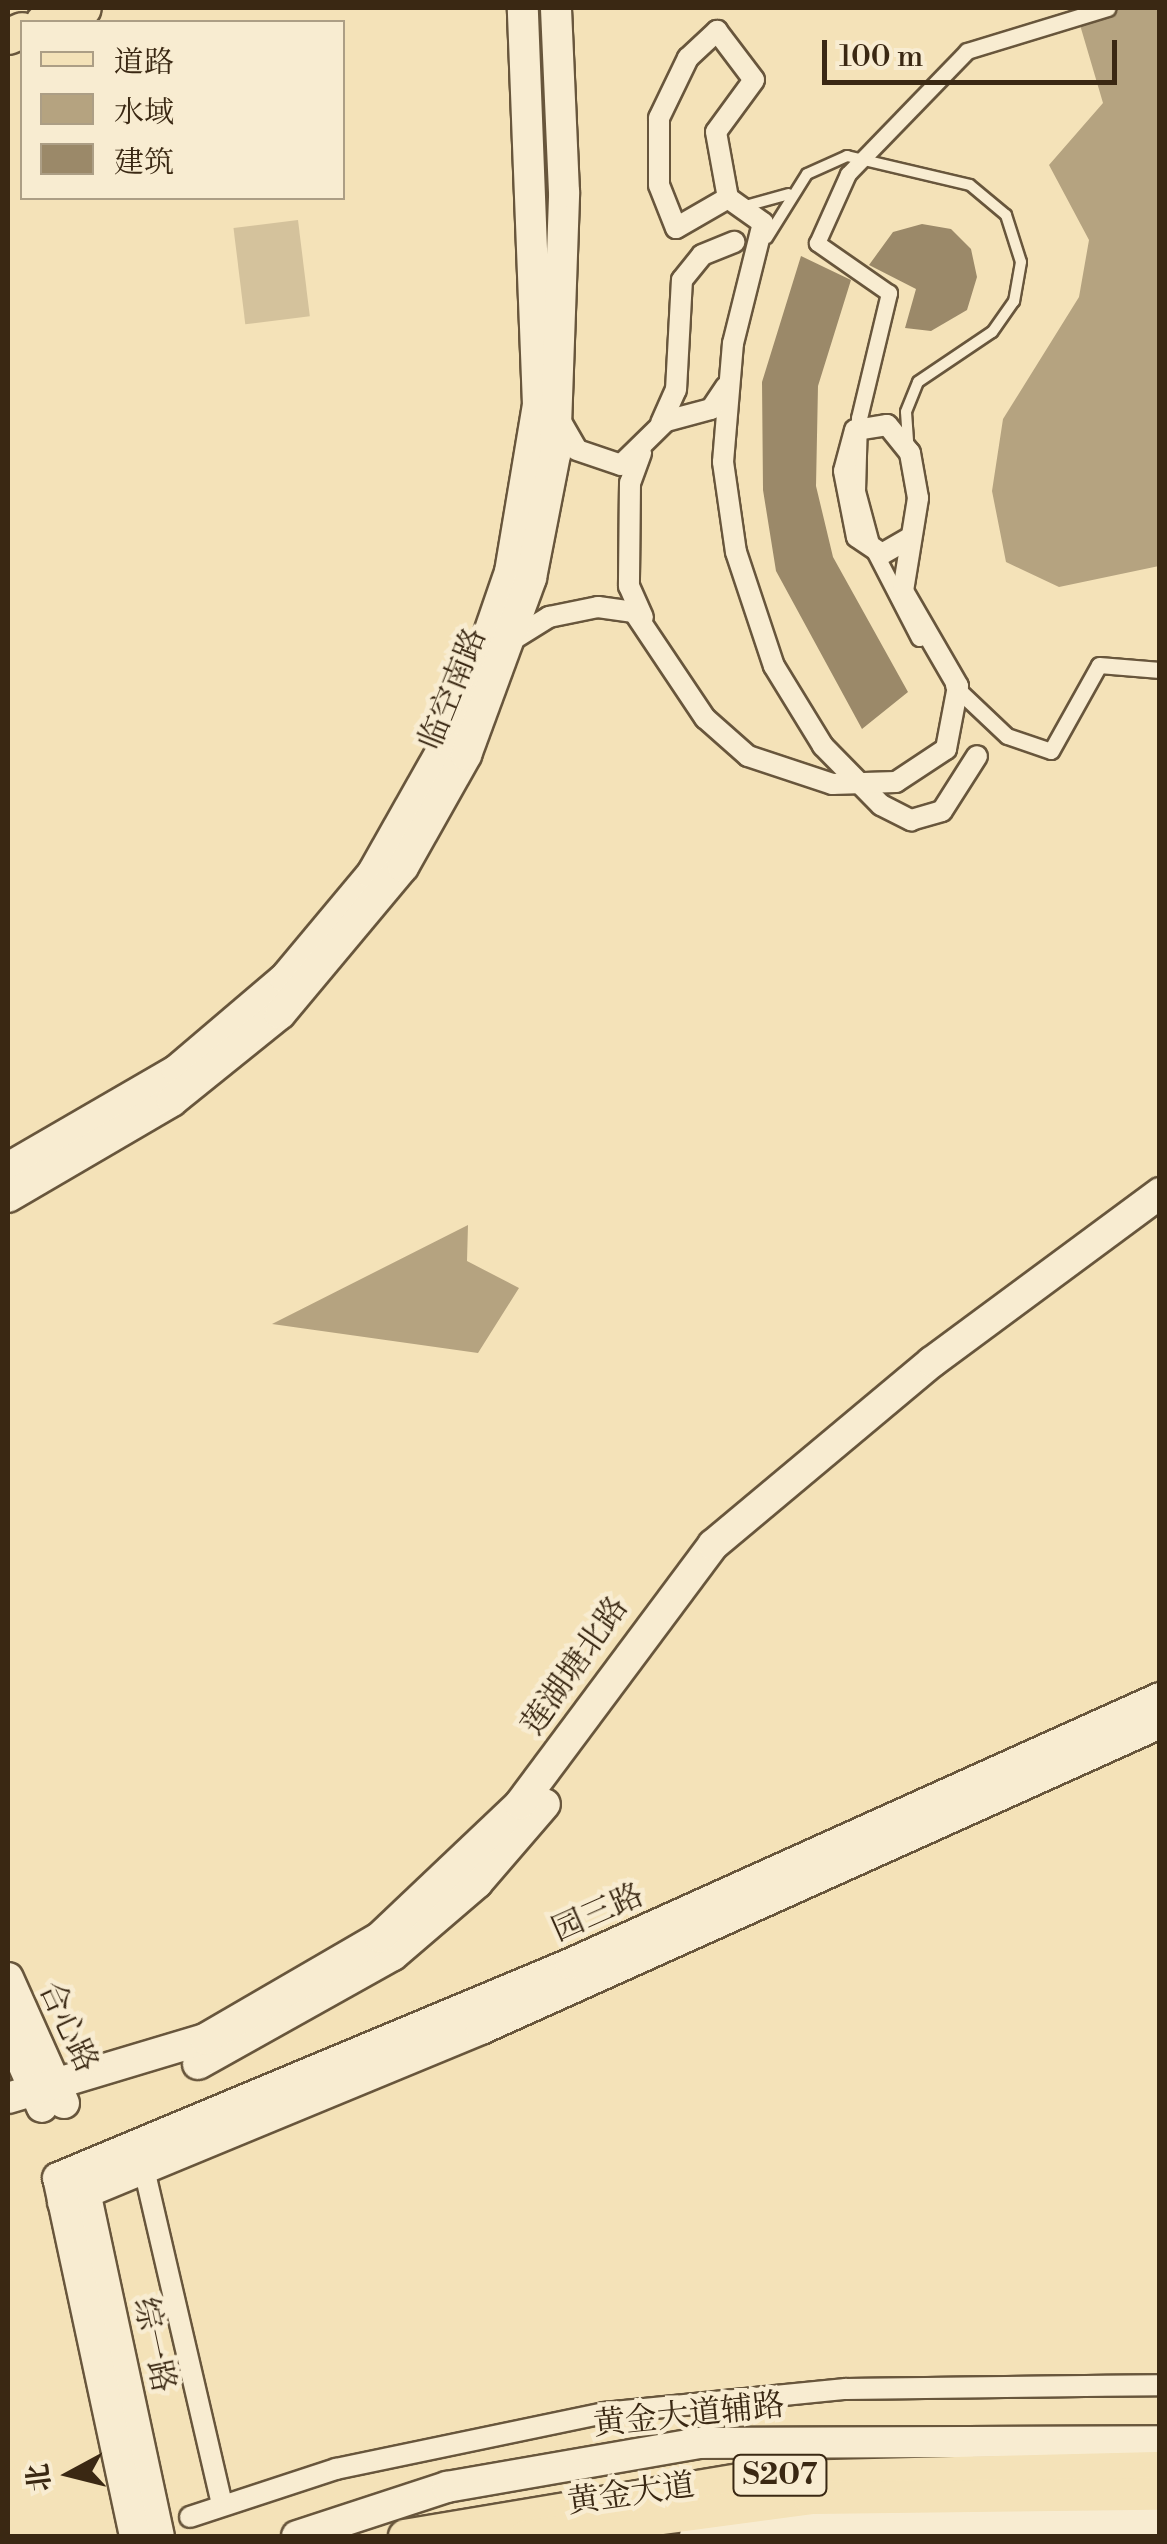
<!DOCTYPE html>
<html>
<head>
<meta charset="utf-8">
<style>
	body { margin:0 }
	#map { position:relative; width:1167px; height:2544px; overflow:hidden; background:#f4e2b8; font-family:"Libre Bodoni","Noto Serif SC",serif }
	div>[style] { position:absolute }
	.green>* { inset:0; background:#d4c29c; transform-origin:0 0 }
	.water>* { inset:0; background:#b5a380 }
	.building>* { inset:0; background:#9b8969 }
	.roads { filter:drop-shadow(2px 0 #68563c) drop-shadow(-2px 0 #68563c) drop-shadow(0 2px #68563c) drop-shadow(0 -2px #68563c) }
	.service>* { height:10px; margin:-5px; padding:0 5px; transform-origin:5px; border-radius:5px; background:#f8ecd1 }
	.pedestrian>* { height:15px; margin:-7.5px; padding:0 7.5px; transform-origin:7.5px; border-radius:7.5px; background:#f8ecd1 }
	.minor>* { height:20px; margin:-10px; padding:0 10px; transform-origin:10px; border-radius:10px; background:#f8ecd1 }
	.secondary>* { height:30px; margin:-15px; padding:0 15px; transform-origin:15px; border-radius:15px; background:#f8ecd1 }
	.primary>* { height:32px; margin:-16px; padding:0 16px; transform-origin:16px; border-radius:16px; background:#f4e2b8 }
	.trunk>* { height:35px; margin:-17.5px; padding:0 17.5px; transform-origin:17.5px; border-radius:17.5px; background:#f4e2b8 }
	span { translate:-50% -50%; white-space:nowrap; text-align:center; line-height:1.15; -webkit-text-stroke:9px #f8ecd1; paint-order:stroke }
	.shield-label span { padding:2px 8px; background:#f8ecd1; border:2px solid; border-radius:8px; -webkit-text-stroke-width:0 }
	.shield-label { font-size:30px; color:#3a2813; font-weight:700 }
	.street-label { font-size:32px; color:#3a2813 }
	.frame { position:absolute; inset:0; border:10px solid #3a2813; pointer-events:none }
	.legend { position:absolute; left:20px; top:20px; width:325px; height:180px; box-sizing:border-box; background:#f8ecd1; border:2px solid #ac9e85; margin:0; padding:12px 18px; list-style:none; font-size:30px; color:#3a2813 }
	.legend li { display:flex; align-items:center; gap:20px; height:50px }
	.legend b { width:50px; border:2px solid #ac9e85 }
	.north { position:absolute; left:20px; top:2424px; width:100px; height:100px; -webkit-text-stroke:8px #f8ecd1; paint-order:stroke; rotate:263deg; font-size:28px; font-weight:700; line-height:40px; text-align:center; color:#3a2813 }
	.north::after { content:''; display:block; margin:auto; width:35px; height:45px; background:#3a2813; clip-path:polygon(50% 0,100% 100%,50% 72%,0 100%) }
	.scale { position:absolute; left:822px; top:40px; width:295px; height:45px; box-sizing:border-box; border:5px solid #3a2813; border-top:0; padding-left:12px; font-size:30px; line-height:35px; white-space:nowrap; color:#3a2813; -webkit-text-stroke:8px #f8ecd1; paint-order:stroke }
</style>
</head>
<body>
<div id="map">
	<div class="green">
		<i style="left:298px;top:220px;width:97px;height:65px;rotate:83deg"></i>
	</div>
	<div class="water">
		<i style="clip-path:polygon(1075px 8px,1159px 8px,1159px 566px,1059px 587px,1006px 562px,992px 491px,1003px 419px,1079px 297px,1089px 240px,1049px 165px,1103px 103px)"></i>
		<i style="clip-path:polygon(468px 1225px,467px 1261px,519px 1288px,478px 1353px,272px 1324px)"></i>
	</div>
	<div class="building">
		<i style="clip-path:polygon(922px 224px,951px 229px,971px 249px,977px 277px,967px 310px,931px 331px,905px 328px,916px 289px,869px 265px,893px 232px)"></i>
		<i style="clip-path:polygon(801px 256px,851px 280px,818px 386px,816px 486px,833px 557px,908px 692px,862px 729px,776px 571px,763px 490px,762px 382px)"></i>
	</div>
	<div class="roads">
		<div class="service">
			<i style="left:749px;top:205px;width:41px;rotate:-15.4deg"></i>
			<i style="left:767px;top:238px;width:75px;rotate:-58deg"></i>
			<i style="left:807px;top:174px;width:44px;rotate:-24.2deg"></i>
			<i style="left:847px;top:156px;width:126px;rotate:13.3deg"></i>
			<i style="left:970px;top:185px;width:47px;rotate:39.8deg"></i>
			<i style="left:1006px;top:215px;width:49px;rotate:72.3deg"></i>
			<i style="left:1021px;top:262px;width:40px;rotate:100deg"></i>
			<i style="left:1014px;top:301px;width:38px;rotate:125deg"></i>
			<i style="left:992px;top:332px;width:89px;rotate:146deg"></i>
			<i style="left:918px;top:382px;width:32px;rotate:112deg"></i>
			<i style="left:906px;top:412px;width:30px;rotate:86deg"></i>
		</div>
		<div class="pedestrian">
			<i style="left:919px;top:638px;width:102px;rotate:-117.3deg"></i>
			<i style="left:872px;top:547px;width:58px;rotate:-105deg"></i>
			<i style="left:857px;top:491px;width:73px;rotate:-88.4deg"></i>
			<i style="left:859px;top:418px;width:129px;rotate:-76.5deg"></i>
			<i style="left:889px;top:293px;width:88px;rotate:-145.2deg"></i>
			<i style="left:817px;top:243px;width:76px;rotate:-65.8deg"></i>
			<i style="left:848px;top:174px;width:171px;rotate:-45.9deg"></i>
			<i style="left:967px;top:51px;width:147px;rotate:-17deg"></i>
			<i style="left:953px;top:685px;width:74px;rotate:43.4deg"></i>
			<i style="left:1007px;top:736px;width:46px;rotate:18.8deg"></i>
			<i style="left:1051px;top:751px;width:98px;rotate:-60.8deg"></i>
			<i style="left:1099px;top:665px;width:61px;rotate:4.7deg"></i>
		</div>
		<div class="minor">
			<i style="left:717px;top:31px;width:61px;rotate:52.9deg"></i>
			<i style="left:754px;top:80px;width:64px;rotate:126.2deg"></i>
			<i style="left:716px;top:132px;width:67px;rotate:79.7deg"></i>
			<i style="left:728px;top:198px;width:60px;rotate:150deg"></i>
			<i style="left:676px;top:228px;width:46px;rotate:-111.6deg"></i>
			<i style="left:659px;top:185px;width:67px;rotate:-90deg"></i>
			<i style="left:659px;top:118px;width:67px;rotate:-64.2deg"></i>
			<i style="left:688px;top:58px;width:40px;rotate:-43deg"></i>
			<i style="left:728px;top:198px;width:43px;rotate:35.5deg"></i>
			<i style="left:763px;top:223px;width:124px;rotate:104deg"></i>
			<i style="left:733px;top:343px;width:119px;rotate:94.8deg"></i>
			<i style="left:723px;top:462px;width:91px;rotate:81.8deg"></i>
			<i style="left:736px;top:552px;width:120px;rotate:71.6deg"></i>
			<i style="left:774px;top:666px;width:94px;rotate:58.5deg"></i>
			<i style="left:823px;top:746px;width:83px;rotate:45.5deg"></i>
			<i style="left:881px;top:805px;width:34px;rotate:27deg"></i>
			<i style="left:911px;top:820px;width:32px;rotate:-16deg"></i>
			<i style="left:942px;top:811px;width:65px;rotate:-57.5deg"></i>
			<i style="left:560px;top:420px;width:34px;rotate:60deg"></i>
			<i style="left:577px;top:450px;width:46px;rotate:18.8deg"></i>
			<i style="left:621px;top:465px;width:63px;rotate:-44.4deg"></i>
			<i style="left:666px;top:421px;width:47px;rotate:-14.9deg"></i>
			<i style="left:711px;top:409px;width:27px;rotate:-56deg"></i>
			<i style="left:661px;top:423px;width:36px;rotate:-66deg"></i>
			<i style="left:676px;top:390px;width:110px;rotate:-86.9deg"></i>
			<i style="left:682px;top:280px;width:32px;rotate:-51deg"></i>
			<i style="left:702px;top:255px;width:35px;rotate:-22deg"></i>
			<i style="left:641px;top:453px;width:32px;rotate:110deg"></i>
			<i style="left:630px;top:483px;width:103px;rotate:90.6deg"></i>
			<i style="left:629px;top:586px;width:34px;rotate:66deg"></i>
			<i style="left:512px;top:640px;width:44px;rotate:-31.9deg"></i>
			<i style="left:549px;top:617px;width:50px;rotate:-11.5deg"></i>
			<i style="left:598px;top:607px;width:36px;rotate:8deg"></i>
			<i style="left:634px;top:612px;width:128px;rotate:56.2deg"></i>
			<i style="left:705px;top:718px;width:57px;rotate:41.5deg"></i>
			<i style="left:748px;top:756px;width:89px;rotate:18.4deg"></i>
			<i style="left:832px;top:784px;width:64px;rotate:-1.8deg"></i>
			<i style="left:896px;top:782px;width:60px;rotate:-33.4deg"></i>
			<i style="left:946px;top:749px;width:64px;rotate:-79.2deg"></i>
			<i style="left:958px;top:686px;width:110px;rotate:-120.1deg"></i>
			<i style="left:903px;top:591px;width:94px;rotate:-80.8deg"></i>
			<i style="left:918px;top:498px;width:46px;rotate:-100.1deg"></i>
			<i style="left:910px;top:453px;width:36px;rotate:-129deg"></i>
			<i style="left:887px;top:425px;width:32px;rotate:171deg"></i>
			<i style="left:855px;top:430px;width:42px;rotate:105deg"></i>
			<i style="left:844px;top:471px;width:67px;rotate:78.9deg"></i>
			<i style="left:857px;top:537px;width:30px;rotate:34deg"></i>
			<i style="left:882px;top:554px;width:32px;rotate:-30deg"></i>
			<i style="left:144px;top:2169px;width:345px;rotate:76.9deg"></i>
			<i style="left:190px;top:2517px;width:154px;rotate:-18.2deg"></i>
			<i style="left:336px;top:2469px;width:274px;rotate:-11.8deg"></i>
			<i style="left:604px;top:2413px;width:243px;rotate:-5.7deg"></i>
			<i style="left:846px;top:2389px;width:314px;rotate:-0.7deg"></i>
		</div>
		<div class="secondary">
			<i style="left:8px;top:1168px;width:195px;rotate:-30.1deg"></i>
			<i style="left:177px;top:1070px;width:142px;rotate:-40.4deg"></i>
			<i style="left:285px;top:978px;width:136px;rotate:-50.1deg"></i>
			<i style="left:372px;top:874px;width:177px;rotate:-60.5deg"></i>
			<i style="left:459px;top:720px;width:157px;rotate:-71deg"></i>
			<i style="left:510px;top:572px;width:169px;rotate:-80.5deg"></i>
			<i style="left:538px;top:405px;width:397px;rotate:-92.2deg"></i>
			<i style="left:8px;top:1197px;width:190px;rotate:-30.3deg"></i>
			<i style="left:172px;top:1101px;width:139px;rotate:-38.9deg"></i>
			<i style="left:280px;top:1014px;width:192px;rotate:-50.1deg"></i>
			<i style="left:403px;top:867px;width:129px;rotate:-60.6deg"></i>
			<i style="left:466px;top:755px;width:189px;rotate:-69.8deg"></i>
			<i style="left:531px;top:578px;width:125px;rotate:-79deg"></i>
			<i style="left:555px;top:455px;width:263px;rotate:-88deg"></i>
			<i style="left:564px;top:192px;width:184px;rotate:-92.5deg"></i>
			<i style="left:8px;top:1978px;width:137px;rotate:65.9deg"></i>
			<i style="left:8px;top:2030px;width:84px;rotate:66.2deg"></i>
			<i style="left:198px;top:2064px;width:223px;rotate:-29.2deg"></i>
			<i style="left:393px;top:1955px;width:111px;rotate:-40.6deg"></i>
			<i style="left:477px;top:1883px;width:104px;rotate:-49.3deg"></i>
			<i style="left:8px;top:2098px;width:206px;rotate:-16.7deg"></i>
			<i style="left:205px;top:2039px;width:203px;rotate:-30.2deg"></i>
			<i style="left:380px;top:1937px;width:193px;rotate:-43.5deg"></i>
			<i style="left:520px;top:1804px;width:323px;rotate:-53.3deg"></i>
			<i style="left:713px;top:1545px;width:285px;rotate:-39.9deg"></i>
			<i style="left:932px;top:1362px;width:284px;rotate:-36.5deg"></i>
			<i style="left:81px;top:2173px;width:371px;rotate:77.9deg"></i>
			<i style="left:63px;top:2202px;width:452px;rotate:-22.5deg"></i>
			<i style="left:481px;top:2029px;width:745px;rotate:-24.26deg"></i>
			<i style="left:135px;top:2536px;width:366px;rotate:-102.1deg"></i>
			<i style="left:58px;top:2178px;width:555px;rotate:-22.68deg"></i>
			<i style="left:570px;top:1964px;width:647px;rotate:-24.27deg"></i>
			<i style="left:297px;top:2536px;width:158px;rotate:-18.1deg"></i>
			<i style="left:447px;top:2487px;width:256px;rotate:-9.9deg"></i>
			<i style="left:699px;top:2443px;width:461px;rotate:-0.2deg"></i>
			<i style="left:695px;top:2536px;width:215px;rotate:-4.3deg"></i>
			<i style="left:909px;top:2520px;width:251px;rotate:0.2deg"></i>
		</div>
		<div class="primary">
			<i style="left:405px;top:2536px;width:350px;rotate:-9.5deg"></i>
			<i style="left:750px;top:2478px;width:410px;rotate:-1.4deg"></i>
			<i style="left:527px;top:2536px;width:286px;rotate:-7.6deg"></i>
			<i style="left:810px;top:2498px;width:350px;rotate:-0.7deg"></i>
		</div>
		<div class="trunk">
			<i style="left:43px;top:22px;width:42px;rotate:-19.3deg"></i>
			<i style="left:8px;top:36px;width:15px;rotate:-23deg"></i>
		</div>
	</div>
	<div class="shield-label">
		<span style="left:780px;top:2475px">S207</span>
	</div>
	<div class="street-label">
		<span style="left:453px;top:689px;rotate:-68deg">临空南路</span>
		<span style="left:575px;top:1666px;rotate:-55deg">莲湖塘北路</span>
		<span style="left:598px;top:1913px;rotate:-24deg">园三路</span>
		<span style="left:68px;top:2027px;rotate:65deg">合心路</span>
		<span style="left:154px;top:2345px;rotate:78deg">综一路</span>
		<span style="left:689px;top:2415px;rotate:-6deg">黄金大道辅路</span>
		<span style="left:631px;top:2494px;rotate:-8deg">黄金大道</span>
	</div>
	<div class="frame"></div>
	<ul class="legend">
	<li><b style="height:12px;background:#f4e2b8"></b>道路</li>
	<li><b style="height:28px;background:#b5a380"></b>水域</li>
	<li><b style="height:28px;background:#9b8969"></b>建筑</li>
	</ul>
	<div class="north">北</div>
	<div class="scale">100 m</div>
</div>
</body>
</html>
